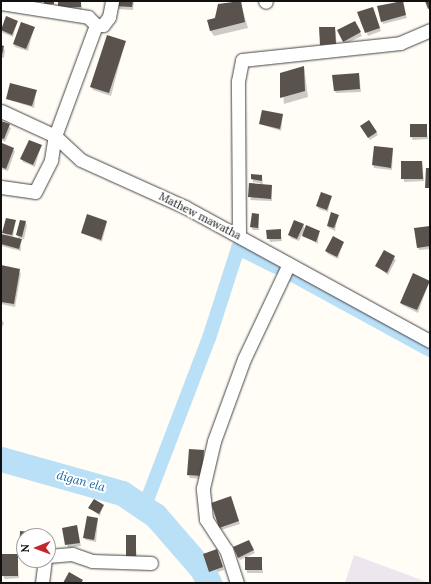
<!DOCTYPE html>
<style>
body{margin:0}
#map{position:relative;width:431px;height:584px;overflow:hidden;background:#fffdf5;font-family:Lora,serif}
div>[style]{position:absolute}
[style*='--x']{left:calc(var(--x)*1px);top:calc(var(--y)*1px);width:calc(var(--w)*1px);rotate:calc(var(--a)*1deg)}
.industrial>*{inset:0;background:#eee6ef}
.shadow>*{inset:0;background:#0003}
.canal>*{height:14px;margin:-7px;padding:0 7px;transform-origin:7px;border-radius:7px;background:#b9e0f7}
.river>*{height:25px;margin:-12.5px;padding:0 12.5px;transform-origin:12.5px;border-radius:12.5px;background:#b9e0f7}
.building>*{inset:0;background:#5a524d}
.roads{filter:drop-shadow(0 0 1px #444) drop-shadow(0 0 1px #444)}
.minor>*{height:13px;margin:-6.5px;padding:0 6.5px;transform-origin:6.5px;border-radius:6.5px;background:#fff}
span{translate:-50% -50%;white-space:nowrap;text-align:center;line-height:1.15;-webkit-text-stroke:4px #fff;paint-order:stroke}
.street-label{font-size:11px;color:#111}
.water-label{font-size:12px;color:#1768a6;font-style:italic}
.frame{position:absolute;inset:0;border:2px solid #111;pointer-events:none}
.north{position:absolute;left:16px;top:528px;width:40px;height:40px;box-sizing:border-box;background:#fff;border:1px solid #a0a0a0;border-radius:50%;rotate:269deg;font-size:11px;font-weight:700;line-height:16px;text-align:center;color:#111}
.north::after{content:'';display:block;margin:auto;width:14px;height:18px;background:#c4262e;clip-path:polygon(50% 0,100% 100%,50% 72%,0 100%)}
</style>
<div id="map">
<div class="industrial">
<i style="clip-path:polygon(354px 555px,430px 583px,345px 583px)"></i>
</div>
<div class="shadow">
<i style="clip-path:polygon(59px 1px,81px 1px,82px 10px,61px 11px)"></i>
<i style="clip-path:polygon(116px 1px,134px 1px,133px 10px,117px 9px)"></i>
<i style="clip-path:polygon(240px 1px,248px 28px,214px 36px,210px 30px,219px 5px)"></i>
<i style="clip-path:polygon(400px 1px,407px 18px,383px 24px,378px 7px)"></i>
<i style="clip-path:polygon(374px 11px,381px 31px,368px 36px,359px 13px)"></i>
<i style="clip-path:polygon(17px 22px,13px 37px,3px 33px,1px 30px)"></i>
<i style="clip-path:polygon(354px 22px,362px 36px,345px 44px,338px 31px)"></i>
<i style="clip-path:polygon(34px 28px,28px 51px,15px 47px,14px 44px)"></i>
<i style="clip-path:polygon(335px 28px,337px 47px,322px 47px,321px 44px)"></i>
<i style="clip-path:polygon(125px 42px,111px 96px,93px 90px,91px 87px)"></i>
<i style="clip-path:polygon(1px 46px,5px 50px,4px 58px,1px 57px)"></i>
<i style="clip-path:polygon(304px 67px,308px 97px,284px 104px,281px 74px)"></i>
<i style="clip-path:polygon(359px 74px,361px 92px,336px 93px,335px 91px)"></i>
<i style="clip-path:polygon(36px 91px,34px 108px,7px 99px)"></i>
<i style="clip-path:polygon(283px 115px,281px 131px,260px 124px)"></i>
<i style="clip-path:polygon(369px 121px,378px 135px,370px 140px,361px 126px)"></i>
<i style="clip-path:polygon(1px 122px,11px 128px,5px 142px,1px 140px)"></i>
<i style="clip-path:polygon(426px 125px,428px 139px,413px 140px,411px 137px)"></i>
<i style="clip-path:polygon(3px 145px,15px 151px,8px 171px,1px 169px)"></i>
<i style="clip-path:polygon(41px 146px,35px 167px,23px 162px,22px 159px)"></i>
<i style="clip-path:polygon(393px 149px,392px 170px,374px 168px,373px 165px)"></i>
<i style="clip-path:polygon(402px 162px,422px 162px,424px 181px,404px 182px)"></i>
<i style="clip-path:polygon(252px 175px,262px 176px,263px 185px,272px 186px,272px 201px,250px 200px,260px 183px,253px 182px)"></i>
<i style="clip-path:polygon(331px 197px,328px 212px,319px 209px,317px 206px)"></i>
<i style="clip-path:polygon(259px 215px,259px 230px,253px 230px,251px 227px)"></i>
<i style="clip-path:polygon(338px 215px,335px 231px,329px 228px,328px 226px)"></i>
<i style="clip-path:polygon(15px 221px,13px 238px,20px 240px,17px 235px,25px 222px,27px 225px,24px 239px,20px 238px,21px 251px,1px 246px,1px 237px,6px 236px,3px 232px)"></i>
<i style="clip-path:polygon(107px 222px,102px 242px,82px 233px)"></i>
<i style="clip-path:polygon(303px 225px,305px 229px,319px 231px,318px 244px,302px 234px,299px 241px,291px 238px,289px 235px)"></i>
<i style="clip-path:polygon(430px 227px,430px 249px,419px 250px,418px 247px)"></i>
<i style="clip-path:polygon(280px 230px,282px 241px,270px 242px,267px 231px)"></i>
<i style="clip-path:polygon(343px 243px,338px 259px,328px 254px,326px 251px)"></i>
<i style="clip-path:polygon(384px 251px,396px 260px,388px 275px,376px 266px)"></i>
<i style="clip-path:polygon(1px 266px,21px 273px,15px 307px,1px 304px)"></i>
<i style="clip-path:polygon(429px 282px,418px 313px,402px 305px,401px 303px)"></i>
<i style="clip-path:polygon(1px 319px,4px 323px,1px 329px)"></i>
<i style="clip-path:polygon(204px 451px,203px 479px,190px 478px,188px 475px)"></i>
<i style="clip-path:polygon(231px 498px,240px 524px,221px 530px,220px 528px)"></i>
<i style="clip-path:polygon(103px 506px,100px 516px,90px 508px)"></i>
<i style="clip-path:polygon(98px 519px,96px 542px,86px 540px,84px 537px)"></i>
<i style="clip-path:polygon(77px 526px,81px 546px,68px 548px,63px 529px)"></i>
<i style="clip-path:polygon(135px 536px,137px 559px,128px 559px)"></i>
<i style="clip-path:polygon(250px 544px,255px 553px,240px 560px,238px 557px)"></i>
<i style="clip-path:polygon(218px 553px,224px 570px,211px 574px,209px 572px)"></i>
<i style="clip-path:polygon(17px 555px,19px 578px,5px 579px,3px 576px)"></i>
<i style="clip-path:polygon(246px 558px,261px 558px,263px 573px,247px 573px)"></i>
</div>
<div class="canal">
<i style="--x:291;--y:274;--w:158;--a:28.7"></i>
<i style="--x:144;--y:508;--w:182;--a:-69.1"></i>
<i style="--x:209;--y:338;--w:95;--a:-72.1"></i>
<i style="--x:238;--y:248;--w:42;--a:26.6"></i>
</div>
<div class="river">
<i style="--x:1;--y:459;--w:126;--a:15.7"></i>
<i style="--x:122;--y:493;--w:40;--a:34"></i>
<i style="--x:155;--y:515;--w:72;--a:49"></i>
<i style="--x:202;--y:569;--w:16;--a:63"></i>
</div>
<div class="building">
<i style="clip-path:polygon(44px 1px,54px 1px,54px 4px,44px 5px)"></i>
<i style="clip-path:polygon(58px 1px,81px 1px,81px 7px,58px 8px)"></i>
<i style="clip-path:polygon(115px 1px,133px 1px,132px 7px,114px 6px)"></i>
<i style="clip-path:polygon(241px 1px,245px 22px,210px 31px,207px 20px,215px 18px,218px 4px)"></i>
<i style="clip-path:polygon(403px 1px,406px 15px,381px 22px,377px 6px)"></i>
<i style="clip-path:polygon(425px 1px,430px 1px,430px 8px,428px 9px)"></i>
<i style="clip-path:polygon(373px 7px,380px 28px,365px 33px,357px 12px)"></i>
<i style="clip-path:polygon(6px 16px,18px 21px,12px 35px,1px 30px)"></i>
<i style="clip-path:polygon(355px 21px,361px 32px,343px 42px,337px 30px)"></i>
<i style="clip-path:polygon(21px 22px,35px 27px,26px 49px,13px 44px)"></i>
<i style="clip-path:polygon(319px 27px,335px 27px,336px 44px,320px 45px)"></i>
<i style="clip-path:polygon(107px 35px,126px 41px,109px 93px,90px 87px)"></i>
<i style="clip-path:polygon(1px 45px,4px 46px,2px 55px,1px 55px)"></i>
<i style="clip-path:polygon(304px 66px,305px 91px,280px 98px,280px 73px)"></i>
<i style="clip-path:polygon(359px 73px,360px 89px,334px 91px,332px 75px)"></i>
<i style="clip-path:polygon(10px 83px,37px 90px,32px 106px,6px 99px)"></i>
<i style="clip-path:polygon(262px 110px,283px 114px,280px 129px,259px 124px)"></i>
<i style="clip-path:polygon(369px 120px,377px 132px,368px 138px,360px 126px)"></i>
<i style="clip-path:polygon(1px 121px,10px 124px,4px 139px,1px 138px)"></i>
<i style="clip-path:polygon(410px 124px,427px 124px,427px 137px,410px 137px)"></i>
<i style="clip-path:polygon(29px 140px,42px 145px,33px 165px,20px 159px)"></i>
<i style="clip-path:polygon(2px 143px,14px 148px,6px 169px,1px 167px)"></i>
<i style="clip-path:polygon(374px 146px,393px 148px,391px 168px,372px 165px)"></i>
<i style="clip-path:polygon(401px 161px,422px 161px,423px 179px,401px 179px)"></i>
<i style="clip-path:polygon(426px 168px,430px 168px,430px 188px,425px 188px)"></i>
<i style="clip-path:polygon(251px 174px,262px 175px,262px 181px,251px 179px)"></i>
<i style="clip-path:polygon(249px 183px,272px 185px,271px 199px,248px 197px)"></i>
<i style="clip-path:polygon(321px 192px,332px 196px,327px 210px,316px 206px)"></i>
<i style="clip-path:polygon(331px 212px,339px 215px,334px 228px,327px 226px)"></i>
<i style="clip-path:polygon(252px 213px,259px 214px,258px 228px,250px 227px)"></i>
<i style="clip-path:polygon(87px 214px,107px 221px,101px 240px,81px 233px)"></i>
<i style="clip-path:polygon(6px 218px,16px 220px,12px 235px,2px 233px)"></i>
<i style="clip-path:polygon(20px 220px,26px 221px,22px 237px,16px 235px)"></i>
<i style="clip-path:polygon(294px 220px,304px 224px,297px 239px,288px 235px)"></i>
<i style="clip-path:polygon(306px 225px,320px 231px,316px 242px,302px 236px)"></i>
<i style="clip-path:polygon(430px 226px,430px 246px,417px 248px,414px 228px)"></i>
<i style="clip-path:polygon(281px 229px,281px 239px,267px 239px,266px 230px)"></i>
<i style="clip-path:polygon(1px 234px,22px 239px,19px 249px,1px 244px)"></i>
<i style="clip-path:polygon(333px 236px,344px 242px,337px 257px,325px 251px)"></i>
<i style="clip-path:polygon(384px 250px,395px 256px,387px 273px,375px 266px)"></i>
<i style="clip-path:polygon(1px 265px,20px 269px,14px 304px,1px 302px)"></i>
<i style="clip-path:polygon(413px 273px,430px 281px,417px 310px,400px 303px)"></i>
<i style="clip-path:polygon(189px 449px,204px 450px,202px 476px,187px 475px)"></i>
<i style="clip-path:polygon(231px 496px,239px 521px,219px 528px,211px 503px)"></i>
<i style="clip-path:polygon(94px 499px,104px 505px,99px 514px,88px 508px)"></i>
<i style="clip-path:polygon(87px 516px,98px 518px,94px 540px,83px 538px)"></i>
<i style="clip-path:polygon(77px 525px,80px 543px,65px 545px,62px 528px)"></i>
<i style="clip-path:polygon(20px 531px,32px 532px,32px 536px,24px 536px,24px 554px,19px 554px)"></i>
<i style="clip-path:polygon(126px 535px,136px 535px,136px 556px,126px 557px)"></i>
<i style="clip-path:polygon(249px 540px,254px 550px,238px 558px,233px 547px)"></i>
<i style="clip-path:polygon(217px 549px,223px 567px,209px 572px,203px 554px)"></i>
<i style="clip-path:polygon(2px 554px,18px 554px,18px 576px,2px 576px)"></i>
<i style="clip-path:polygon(245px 557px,262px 557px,262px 570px,245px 570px)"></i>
<i style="clip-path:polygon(69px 572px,83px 580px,81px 583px,63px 583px)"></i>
</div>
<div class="roads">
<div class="minor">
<i style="--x:265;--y:1;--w:1;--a:45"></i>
<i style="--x:1;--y:3;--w:88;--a:9.1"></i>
<i style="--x:88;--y:17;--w:11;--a:45"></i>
<i style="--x:1;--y:111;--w:60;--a:24.8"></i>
<i style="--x:55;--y:136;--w:118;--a:-69.7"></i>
<i style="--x:96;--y:25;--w:7;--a:0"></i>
<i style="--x:103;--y:25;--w:10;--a:-53"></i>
<i style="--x:109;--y:17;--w:16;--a:-79"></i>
<i style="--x:1;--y:187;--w:34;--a:8"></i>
<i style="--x:35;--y:192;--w:36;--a:-63"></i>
<i style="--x:51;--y:160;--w:24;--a:-81"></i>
<i style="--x:55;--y:136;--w:35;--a:43"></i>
<i style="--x:81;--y:160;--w:114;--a:24.3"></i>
<i style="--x:185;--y:207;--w:279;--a:28.7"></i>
<i style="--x:239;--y:236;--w:155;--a:-90.4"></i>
<i style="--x:238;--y:81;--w:21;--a:-79"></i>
<i style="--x:242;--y:60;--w:159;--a:-6.1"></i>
<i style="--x:400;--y:43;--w:33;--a:-23"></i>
<i style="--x:48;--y:556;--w:24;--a:-5"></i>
<i style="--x:72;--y:554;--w:21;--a:19"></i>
<i style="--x:92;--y:561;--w:59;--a:1.9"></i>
<i style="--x:42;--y:583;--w:23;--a:-83"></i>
<i style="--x:237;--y:583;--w:35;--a:-108"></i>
<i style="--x:226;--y:550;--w:37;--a:-123"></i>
<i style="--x:206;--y:519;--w:31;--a:-96"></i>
<i style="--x:203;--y:488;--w:48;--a:-76.8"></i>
<i style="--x:214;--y:441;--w:87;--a:-69.9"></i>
<i style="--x:244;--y:359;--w:105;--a:-64.7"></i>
</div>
</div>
<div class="street-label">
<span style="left:200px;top:216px;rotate:27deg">Mathew mawatha</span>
</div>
<div class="water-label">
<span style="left:81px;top:481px;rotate:15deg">digan ela</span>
</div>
<div class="frame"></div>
<div class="north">N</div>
</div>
